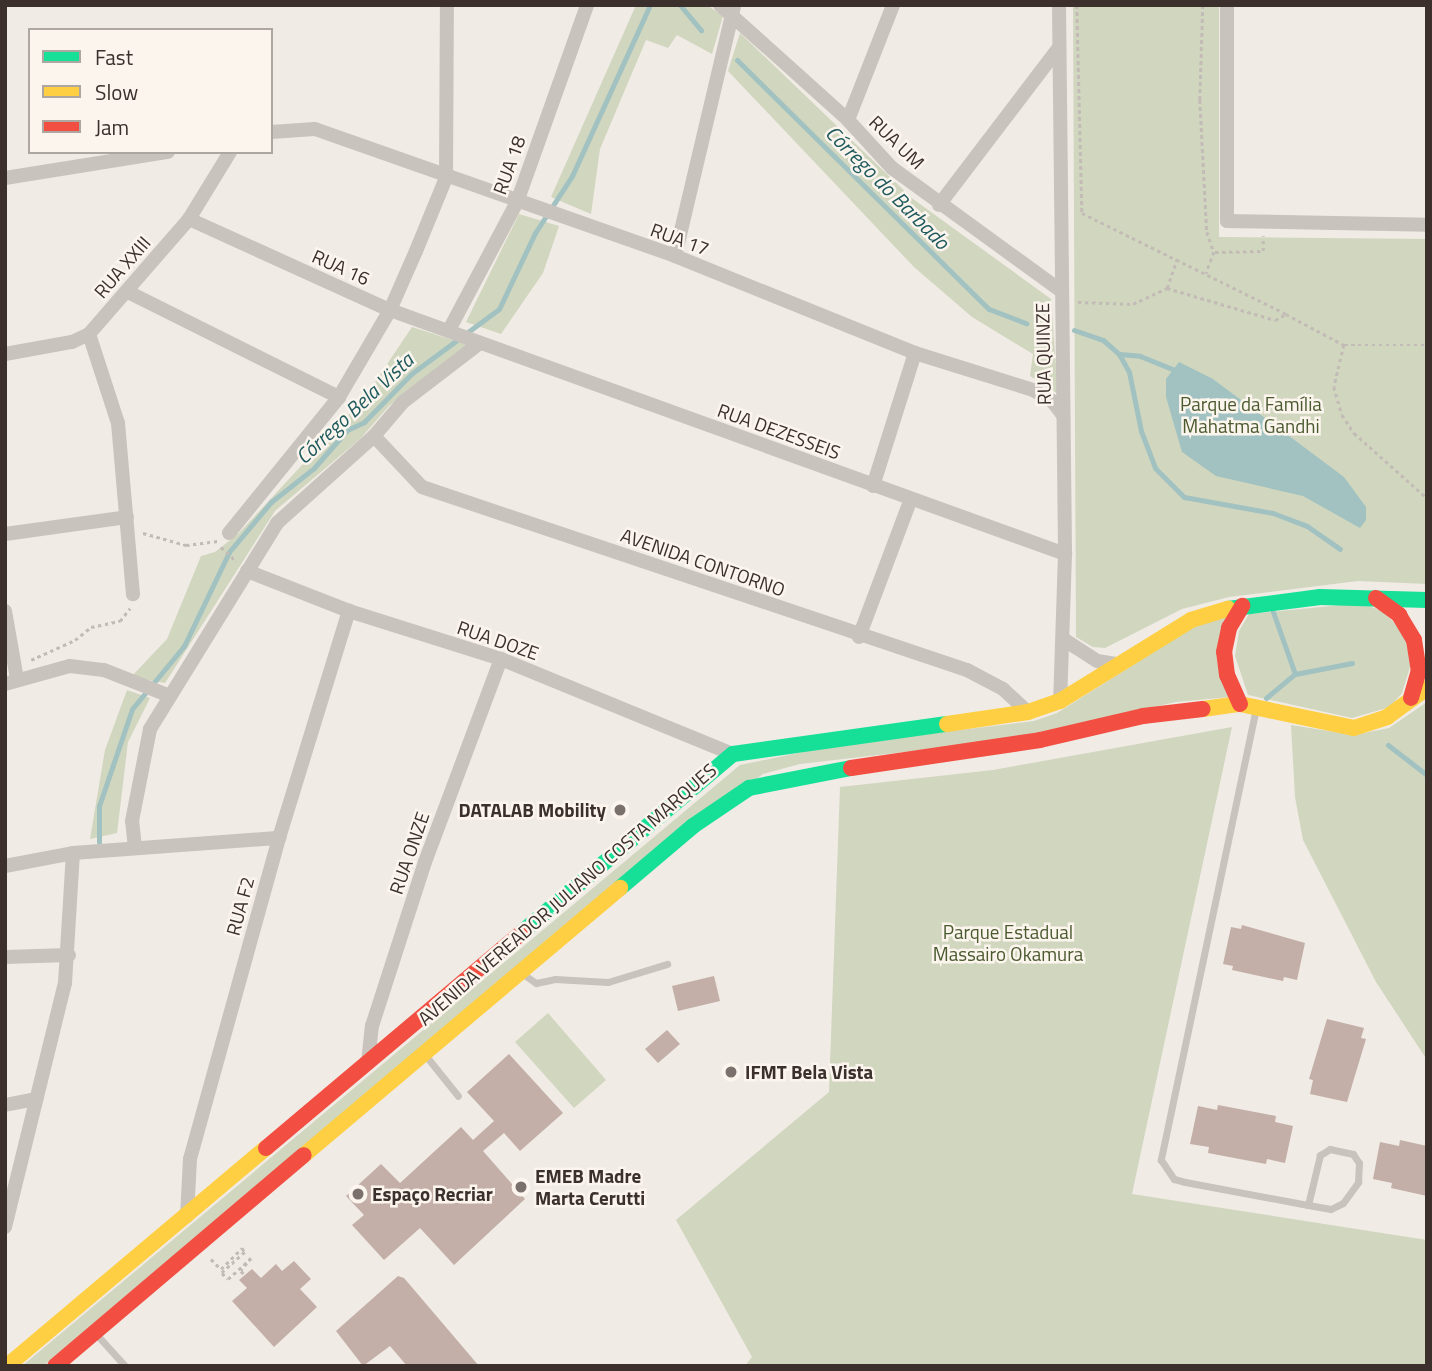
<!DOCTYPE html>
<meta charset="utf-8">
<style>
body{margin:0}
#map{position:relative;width:1432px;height:1371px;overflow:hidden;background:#f0ebe5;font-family:"Titillium Web",sans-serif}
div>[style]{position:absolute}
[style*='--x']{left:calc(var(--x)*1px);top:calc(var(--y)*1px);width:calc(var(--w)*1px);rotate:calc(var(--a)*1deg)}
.green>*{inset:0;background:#d1d6bf}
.water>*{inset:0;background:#a1c2c1}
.stream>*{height:5px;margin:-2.5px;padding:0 2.5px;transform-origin:2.5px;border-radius:2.5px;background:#a1c2c1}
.building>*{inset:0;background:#c3afa7}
.path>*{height:2.5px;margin-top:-1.25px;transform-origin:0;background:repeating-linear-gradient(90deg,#c2bbb6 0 3.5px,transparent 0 7px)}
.lane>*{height:7px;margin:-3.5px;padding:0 3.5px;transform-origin:3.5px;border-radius:3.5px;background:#c9c3be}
.street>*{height:14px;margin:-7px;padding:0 7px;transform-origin:7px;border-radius:7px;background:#c9c3be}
.fast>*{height:16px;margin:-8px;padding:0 8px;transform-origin:8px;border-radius:8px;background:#16e098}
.slow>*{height:16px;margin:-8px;padding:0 8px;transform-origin:8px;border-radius:8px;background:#ffcf43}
.jam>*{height:16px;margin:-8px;padding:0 8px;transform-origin:8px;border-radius:8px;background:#f24e42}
.dots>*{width:19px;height:19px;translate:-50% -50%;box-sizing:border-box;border:4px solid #fbf5ee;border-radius:50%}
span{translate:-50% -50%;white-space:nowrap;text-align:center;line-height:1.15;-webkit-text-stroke:5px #fbf5ee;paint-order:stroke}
.street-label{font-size:19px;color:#3b302b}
.park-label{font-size:19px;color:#4a5a2e}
.poi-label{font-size:19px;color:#3b302b;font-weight:700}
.right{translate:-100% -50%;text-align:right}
.left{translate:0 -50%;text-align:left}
.water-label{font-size:21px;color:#1f5a5e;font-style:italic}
.frame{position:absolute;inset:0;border:7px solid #3b302b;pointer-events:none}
.legend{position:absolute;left:28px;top:28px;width:245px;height:126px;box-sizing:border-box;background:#fbf5ee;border:2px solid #aea6a0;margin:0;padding:9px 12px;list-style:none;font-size:21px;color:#3b302b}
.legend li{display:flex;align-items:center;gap:14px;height:35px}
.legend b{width:35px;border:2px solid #aea6a0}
</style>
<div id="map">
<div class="green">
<i style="clip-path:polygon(636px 5px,707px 5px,723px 16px,712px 54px,677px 35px,668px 48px,646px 40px,600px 149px,591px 214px,551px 197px)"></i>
<i style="clip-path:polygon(1073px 5px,1219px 5px,1219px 237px,1427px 239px,1427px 584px,1358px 581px,1229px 597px,1182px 609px,1105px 648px,1093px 647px,1076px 637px)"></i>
<i style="clip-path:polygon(740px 33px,913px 199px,1051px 299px,1058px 394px,1030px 376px,1033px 354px,972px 317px,914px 267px,728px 71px)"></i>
<i style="clip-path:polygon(519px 214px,559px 226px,543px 273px,501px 334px,466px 322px)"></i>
<i style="clip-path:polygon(412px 327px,468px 345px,389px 406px,361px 438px,275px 511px,165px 683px,131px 677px,167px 639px,201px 556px,215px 552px,239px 533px,365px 397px)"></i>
<i style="clip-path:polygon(1362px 603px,1382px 611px,1404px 632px,1411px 664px,1402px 693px,1390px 707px,1352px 718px,1248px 695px,1235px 656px,1239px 631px,1249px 614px)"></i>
<i style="clip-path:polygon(1230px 615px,1230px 697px,1176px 702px,1000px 741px,800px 764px,763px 774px,459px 1015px,43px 1366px,22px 1366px,740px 765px,836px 745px,1034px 721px,1057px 713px,1201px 622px)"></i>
<i style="clip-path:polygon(127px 690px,150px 698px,128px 742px,117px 833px,90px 839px,105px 750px)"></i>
<i style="clip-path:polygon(1427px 702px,1427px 1060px,1376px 982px,1303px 840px,1295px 797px,1291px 725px,1354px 735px,1389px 728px)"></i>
<i style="clip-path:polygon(1232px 727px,1132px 1194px,1427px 1240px,1427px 1366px,745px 1366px,752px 1357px,676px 1220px,829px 1092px,840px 787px,993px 770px)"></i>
<i style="clip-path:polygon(548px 1013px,606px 1080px,574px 1108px,515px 1042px)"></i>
</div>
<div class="water">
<i style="clip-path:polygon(1179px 362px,1213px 379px,1344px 477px,1366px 507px,1366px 520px,1360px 528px,1303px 496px,1216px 476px,1182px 452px,1166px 397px,1166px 379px)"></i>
</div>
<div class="stream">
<i style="--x:680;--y:5;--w:33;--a:50"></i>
<i style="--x:737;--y:60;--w:354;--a:44.7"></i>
<i style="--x:989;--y:309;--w:40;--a:21"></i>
<i style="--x:1074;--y:330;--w:31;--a:19"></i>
<i style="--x:1103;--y:340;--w:21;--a:41"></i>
<i style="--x:1119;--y:354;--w:21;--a:61"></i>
<i style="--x:1129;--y:372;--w:60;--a:78.5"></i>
<i style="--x:1141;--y:431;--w:40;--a:69"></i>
<i style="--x:1155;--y:468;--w:41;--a:45"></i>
<i style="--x:1184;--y:497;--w:90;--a:10.2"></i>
<i style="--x:1273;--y:513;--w:36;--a:21"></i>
<i style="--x:1307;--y:526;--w:40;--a:34.9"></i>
<i style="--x:1119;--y:354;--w:21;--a:5"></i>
<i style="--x:1140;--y:356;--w:35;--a:22"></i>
<i style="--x:1295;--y:674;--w:58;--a:-10.9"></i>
<i style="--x:1266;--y:698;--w:38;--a:-40"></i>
<i style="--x:1295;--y:674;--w:66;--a:-109.5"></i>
<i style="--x:1388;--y:745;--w:49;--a:37.6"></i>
<i style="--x:99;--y:842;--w:36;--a:-90"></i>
<i style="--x:99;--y:806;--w:102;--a:-71.2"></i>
<i style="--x:132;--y:709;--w:82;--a:-50.5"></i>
<i style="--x:184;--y:646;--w:104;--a:-64.4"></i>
<i style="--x:229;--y:552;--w:65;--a:-50"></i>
<i style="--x:271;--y:502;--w:55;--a:-38.3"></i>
<i style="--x:314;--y:468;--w:50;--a:-49"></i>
<i style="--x:347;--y:430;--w:19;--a:-25"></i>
<i style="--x:364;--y:422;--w:67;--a:-45.6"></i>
<i style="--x:411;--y:374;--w:109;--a:-36.5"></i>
<i style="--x:499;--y:309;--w:84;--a:-64.7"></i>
<i style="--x:535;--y:233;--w:68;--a:-57"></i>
<i style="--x:572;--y:176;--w:188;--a:-65.5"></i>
</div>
<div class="building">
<i style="clip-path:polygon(1242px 925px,1305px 943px,1297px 980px,1284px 977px,1283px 981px,1232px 970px,1233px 966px,1223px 964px,1231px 927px,1241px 929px)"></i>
<i style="clip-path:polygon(714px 976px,720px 1001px,678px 1011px,672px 986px)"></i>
<i style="clip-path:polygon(1327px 1019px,1364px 1028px,1361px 1038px,1366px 1039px,1347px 1102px,1310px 1094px,1313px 1080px,1309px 1079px)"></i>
<i style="clip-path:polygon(667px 1030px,680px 1044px,658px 1063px,645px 1049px)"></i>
<i style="clip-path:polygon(509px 1054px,563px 1113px,520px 1151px,504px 1133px,483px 1151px,525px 1199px,454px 1265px,420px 1228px,384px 1260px,352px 1225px,364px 1215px,346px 1196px,381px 1164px,400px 1183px,461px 1127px,473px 1140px,494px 1121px,467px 1092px)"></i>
<i style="clip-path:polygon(1218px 1105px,1276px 1116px,1275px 1122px,1293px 1126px,1285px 1163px,1267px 1159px,1266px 1164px,1208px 1153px,1209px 1147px,1190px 1144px,1198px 1106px,1217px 1110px)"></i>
<i style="clip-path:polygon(1400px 1140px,1427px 1146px,1427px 1196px,1391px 1188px,1392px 1183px,1373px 1179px,1380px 1142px,1399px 1146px)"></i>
<i style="clip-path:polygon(294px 1261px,311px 1279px,300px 1289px,317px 1307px,274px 1347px,232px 1301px,247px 1288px,239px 1280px,252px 1269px,261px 1278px,276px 1264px,282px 1271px)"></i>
<i style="clip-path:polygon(398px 1276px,404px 1278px,479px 1366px,407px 1366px,390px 1346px,363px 1366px,336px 1331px)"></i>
</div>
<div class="path">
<i style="--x:1077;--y:5;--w:208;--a:88.6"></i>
<i style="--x:1082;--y:213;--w:228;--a:26.3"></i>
<i style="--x:1203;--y:5;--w:95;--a:91.8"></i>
<i style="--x:1200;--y:100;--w:132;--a:87"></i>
<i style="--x:1207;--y:232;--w:21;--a:71"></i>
<i style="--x:1214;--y:252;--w:23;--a:110"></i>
<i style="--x:1215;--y:252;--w:48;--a:-1.2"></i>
<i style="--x:1263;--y:251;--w:15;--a:-90"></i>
<i style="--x:1167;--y:288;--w:31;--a:-71"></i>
<i style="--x:1078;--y:302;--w:55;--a:2.1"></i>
<i style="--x:1133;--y:304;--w:38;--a:-25"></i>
<i style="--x:1167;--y:288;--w:113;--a:16.5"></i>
<i style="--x:1275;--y:320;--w:13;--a:-29"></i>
<i style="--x:1286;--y:314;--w:66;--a:28.1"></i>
<i style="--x:1344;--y:345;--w:83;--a:0"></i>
<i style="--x:1344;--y:345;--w:43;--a:103.4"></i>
<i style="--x:1334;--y:387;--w:29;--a:74"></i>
<i style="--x:1342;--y:415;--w:22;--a:56"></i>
<i style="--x:1354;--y:433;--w:98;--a:41.7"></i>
<i style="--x:143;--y:533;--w:45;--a:15.6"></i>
<i style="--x:186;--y:545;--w:32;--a:-7"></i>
<i style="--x:221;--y:547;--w:21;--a:43"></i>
<i style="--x:31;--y:660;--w:48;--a:-24.4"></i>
<i style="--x:75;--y:640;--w:21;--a:-39"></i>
<i style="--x:91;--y:627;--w:30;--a:-12"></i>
<i style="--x:120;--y:621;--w:16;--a:-52"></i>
<i style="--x:211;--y:1259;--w:14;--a:45"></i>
<i style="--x:221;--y:1269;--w:30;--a:-45"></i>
<i style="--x:242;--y:1248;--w:5;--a:53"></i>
<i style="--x:245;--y:1252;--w:31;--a:138"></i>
<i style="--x:222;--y:1273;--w:8;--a:45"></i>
<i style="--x:228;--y:1279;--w:31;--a:-42"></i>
<i style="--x:251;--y:1258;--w:16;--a:128"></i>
<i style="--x:241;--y:1271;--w:6;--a:45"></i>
</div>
<div class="lane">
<i style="--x:1256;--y:708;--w:462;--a:101.9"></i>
<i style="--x:1161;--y:1160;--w:23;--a:56"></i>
<i style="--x:1174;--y:1179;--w:11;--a:15"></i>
<i style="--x:1185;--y:1182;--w:125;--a:10.6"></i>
<i style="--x:1308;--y:1205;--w:23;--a:10"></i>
<i style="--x:1331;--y:1209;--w:13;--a:-27"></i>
<i style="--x:1343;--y:1203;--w:26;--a:-54"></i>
<i style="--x:1358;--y:1182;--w:19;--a:-87"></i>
<i style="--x:1359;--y:1163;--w:11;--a:-124"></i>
<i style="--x:1353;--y:1154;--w:24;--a:-168"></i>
<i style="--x:1330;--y:1149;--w:12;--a:149"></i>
<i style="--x:1320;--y:1155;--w:51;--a:103.5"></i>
<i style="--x:523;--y:974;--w:16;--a:35"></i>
<i style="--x:536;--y:983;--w:19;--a:-12"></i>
<i style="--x:555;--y:979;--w:53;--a:3.2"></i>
<i style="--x:608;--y:982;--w:62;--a:-17"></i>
<i style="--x:426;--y:1056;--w:51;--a:51.3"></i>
<i style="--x:97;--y:1335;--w:42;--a:47.9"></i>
</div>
<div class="street">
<i style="--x:720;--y:5;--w:172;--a:41.9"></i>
<i style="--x:848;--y:120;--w:65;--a:47.5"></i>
<i style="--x:892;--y:168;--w:209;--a:36"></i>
<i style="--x:1059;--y:5;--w:549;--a:89.37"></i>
<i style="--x:1065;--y:554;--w:147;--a:91.9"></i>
<i style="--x:1227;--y:5;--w:216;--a:90"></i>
<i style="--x:1227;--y:221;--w:200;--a:1.1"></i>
<i style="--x:848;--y:120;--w:123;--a:-68.6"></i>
<i style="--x:271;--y:132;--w:44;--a:-3.9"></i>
<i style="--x:315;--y:129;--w:382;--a:19.4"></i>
<i style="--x:675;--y:256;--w:259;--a:22"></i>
<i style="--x:915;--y:353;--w:124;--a:17.4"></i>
<i style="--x:1033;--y:390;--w:22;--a:30"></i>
<i style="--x:1052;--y:401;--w:18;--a:52"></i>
<i style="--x:5;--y:178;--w:165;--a:-9.1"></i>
<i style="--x:939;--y:205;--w:196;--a:-52.7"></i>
<i style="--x:189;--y:219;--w:221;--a:24.4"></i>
<i style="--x:390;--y:310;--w:718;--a:19.87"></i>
<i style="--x:675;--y:256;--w:256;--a:-76.7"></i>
<i style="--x:128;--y:292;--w:236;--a:26.5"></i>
<i style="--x:449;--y:330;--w:145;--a:-62"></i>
<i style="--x:517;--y:202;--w:209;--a:-70.4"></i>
<i style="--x:89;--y:334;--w:94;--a:72"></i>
<i style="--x:118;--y:423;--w:172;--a:85"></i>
<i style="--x:5;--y:354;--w:68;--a:-10.2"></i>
<i style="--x:72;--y:342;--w:19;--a:-25"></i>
<i style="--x:89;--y:334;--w:152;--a:-49"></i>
<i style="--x:189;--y:219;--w:79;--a:-58.5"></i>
<i style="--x:374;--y:436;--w:70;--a:46.7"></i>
<i style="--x:422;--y:487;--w:575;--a:18.56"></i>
<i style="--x:967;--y:670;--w:41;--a:27.8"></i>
<i style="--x:1003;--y:689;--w:34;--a:43"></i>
<i style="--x:873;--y:486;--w:139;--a:-72.5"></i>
<i style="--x:229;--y:533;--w:175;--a:-51"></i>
<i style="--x:339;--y:397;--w:101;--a:-59.6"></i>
<i style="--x:390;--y:310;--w:64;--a:-66.2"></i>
<i style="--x:416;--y:251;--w:79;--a:-67.7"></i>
<i style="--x:446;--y:178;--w:173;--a:-89.7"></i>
<i style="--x:5;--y:534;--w:123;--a:-7.9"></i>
<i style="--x:247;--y:571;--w:110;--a:21.4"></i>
<i style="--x:349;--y:611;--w:159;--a:17.5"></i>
<i style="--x:501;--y:659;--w:251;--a:22.3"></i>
<i style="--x:5;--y:611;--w:69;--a:80"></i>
<i style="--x:859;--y:637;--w:145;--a:-69.4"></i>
<i style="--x:1063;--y:639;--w:40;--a:32.9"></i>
<i style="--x:1097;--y:661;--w:19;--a:9"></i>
<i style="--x:5;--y:684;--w:67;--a:-15.5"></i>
<i style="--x:70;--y:666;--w:34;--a:7"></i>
<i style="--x:104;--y:670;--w:71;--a:21.5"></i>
<i style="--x:135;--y:848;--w:27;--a:-96"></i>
<i style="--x:132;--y:821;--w:94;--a:-78.9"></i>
<i style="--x:150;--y:729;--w:242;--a:-58.3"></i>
<i style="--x:277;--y:523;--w:130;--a:-41.9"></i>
<i style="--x:374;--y:436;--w:45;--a:-49.5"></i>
<i style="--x:403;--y:402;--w:97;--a:-37.5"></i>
<i style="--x:5;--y:866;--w:69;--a:-10.8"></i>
<i style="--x:73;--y:853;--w:207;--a:-4.2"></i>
<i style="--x:5;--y:957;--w:64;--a:-1.8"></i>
<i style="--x:368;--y:1063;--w:37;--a:-84"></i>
<i style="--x:372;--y:1026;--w:172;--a:-72.1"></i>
<i style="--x:425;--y:862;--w:217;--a:-69.5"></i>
<i style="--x:5;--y:1105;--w:32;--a:-11"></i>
<i style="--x:187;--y:1216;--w:57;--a:-87"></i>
<i style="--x:190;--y:1159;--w:333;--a:-74.5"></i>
<i style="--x:279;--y:838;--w:238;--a:-72.9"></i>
<i style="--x:5;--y:1227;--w:251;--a:-76.2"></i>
<i style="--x:65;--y:983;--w:130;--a:-86.5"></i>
</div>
<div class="fast">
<i style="--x:1228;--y:609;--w:93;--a:-7.4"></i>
<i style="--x:1320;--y:597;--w:107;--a:1.6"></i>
<i style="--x:620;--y:888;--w:96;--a:-40.3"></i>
<i style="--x:693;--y:826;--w:68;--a:-34.2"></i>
<i style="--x:749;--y:788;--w:104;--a:-11.1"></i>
<i style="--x:521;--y:933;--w:277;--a:-40.2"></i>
<i style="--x:733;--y:754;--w:216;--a:-8"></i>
</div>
<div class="slow">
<i style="--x:1203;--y:709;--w:37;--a:-8"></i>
<i style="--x:1240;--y:704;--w:116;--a:11.9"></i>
<i style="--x:1354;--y:728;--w:35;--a:-18"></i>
<i style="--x:1387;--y:717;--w:49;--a:-35.9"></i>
<i style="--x:947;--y:724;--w:82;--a:-8.4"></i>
<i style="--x:1028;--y:712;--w:34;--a:-19"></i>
<i style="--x:1060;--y:701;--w:154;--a:-31.7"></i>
<i style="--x:1191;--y:620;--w:39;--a:-17"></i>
<i style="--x:304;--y:1155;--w:414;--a:-40.2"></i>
<i style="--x:7;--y:1366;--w:339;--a:-40.1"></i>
</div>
<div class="jam">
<i style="--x:1376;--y:598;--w:29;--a:36"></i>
<i style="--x:1399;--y:615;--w:29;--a:59"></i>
<i style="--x:1414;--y:640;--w:30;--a:81"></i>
<i style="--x:1419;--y:670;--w:29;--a:106"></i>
<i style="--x:1240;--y:704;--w:32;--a:-114"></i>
<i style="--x:1227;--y:675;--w:23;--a:-97"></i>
<i style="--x:1224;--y:652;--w:25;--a:-78"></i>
<i style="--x:1229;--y:628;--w:26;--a:-59"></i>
<i style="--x:851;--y:768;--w:191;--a:-8.4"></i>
<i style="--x:1040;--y:740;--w:106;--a:-13.1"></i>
<i style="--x:1143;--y:716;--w:60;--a:-6.7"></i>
<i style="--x:266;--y:1148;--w:334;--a:-40.1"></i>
<i style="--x:55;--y:1366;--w:326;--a:-40.3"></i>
</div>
<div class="dots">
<i style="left:620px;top:810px;background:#7a716c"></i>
<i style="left:731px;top:1072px;background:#7a716c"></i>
<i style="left:521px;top:1187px;background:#7a716c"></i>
<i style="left:358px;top:1194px;background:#7a716c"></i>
</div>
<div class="street-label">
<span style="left:897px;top:142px;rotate:44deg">RUA UM</span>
<span style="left:509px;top:165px;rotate:-70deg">RUA 18</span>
<span style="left:680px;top:239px;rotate:20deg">RUA 17</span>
<span style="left:122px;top:267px;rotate:-49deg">RUA XXIII</span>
<span style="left:341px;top:267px;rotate:24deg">RUA 16</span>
<span style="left:1043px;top:354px;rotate:-91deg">RUA QUINZE</span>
<span style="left:779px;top:431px;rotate:20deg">RUA DEZESSEIS</span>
<span style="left:703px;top:562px;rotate:19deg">AVENIDA CONTORNO</span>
<span style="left:498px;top:640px;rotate:19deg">RUA DOZE</span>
<span style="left:409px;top:853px;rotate:-71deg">RUA ONZE</span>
<span style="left:567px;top:894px;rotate:-41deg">AVENIDA VEREADOR JULIANO COSTA MARQUES</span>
<span style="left:240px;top:906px;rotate:-75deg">RUA F2</span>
</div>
<div class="park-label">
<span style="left:1251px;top:415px">Parque da Família<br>Mahatma Gandhi</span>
<span style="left:1008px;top:943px">Parque Estadual<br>Massairo Okamura</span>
</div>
<div class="poi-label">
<span class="right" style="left:606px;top:810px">DATALAB Mobility</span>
<span class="left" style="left:745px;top:1072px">IFMT Bela Vista</span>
<span class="left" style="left:535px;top:1187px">EMEB Madre<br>Marta Cerutti</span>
<span class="left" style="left:372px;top:1194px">Espaço Recriar</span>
</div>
<div class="water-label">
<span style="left:888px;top:187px;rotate:45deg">Córrego do Barbado</span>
<span style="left:354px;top:408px;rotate:-43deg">Córrego Bela Vista</span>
</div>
<div class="frame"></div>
<ul class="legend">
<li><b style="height:9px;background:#16e098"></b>Fast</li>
<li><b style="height:9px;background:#ffcf43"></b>Slow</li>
<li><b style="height:9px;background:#f24e42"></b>Jam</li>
</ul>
</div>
